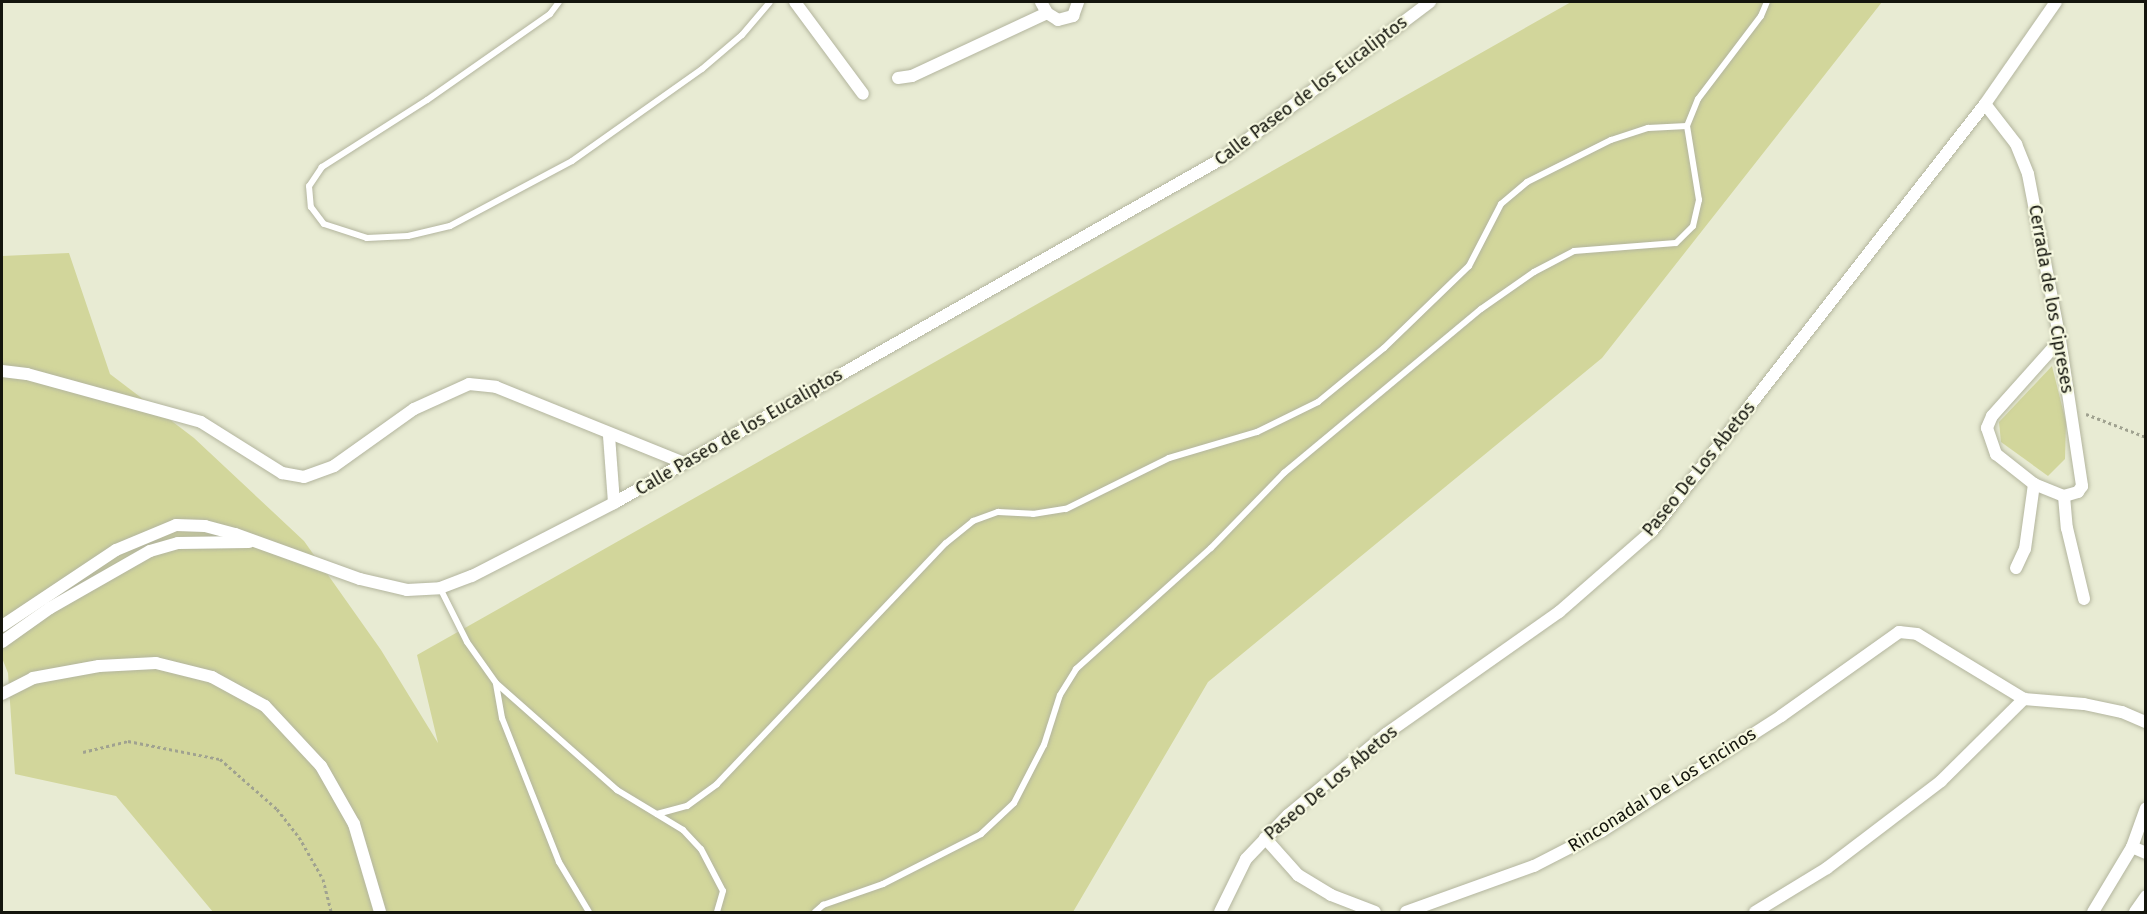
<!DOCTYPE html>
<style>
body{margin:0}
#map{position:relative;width:2147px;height:914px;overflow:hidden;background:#e8ebd3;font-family:"Fira Sans",sans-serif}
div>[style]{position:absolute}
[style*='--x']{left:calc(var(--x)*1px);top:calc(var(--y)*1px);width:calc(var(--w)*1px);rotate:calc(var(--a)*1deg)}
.green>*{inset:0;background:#d2d69b}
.path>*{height:3px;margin-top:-1.5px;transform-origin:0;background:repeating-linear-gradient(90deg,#a0a290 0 3px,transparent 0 6px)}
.roads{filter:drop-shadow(0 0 2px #b3b59e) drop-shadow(0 0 2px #b3b59e)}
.service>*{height:6px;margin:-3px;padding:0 3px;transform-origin:3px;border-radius:3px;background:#fff}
.minor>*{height:12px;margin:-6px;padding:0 6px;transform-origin:6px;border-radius:6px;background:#fff}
span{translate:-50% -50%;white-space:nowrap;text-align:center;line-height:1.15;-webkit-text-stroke:4.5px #f6f8e0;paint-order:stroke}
.street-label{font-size:18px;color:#14150d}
.frame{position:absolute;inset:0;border:3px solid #14150d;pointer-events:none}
</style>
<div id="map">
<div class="green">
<i style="clip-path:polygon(1571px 2px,1882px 2px,1602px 358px,1208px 682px,1073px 912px,213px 912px,116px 796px,15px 774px,8px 673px,2px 658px,2px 256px,69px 253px,110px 374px,194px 438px,304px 541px,381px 650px,438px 743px,417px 655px)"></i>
<i style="clip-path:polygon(2052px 366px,2066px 422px,2065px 459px,2048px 476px,2001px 442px,1999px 422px)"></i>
</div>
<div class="path">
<i style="--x:2086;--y:414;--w:64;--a:21"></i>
<i style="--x:83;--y:752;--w:46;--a:-13.7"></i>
<i style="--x:128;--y:741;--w:94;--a:11.1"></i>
<i style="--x:220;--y:759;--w:76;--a:41.3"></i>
<i style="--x:277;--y:809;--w:36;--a:52"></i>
<i style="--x:299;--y:837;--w:48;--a:60.3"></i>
<i style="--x:323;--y:879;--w:34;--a:76"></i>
</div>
<div class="roads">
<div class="service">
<i style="--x:559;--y:2;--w:15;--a:127"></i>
<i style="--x:550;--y:14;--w:150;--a:145"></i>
<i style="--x:427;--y:100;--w:125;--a:147.5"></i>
<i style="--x:322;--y:167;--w:23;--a:124"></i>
<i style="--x:309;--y:186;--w:21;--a:85"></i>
<i style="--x:311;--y:207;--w:21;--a:53"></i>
<i style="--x:324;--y:224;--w:45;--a:18"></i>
<i style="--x:367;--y:238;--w:41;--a:-2.8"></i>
<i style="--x:408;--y:236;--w:43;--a:-13.4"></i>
<i style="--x:450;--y:226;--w:138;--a:-28"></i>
<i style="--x:572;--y:161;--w:159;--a:-35.3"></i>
<i style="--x:702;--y:69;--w:52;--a:-40.4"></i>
<i style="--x:742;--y:35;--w:43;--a:-49.7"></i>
<i style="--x:440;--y:588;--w:60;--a:63.4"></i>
<i style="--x:467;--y:642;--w:50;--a:54.7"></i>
<i style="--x:496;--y:683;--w:162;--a:41.5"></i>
<i style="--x:617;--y:790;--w:77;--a:31.2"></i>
<i style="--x:683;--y:830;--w:26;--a:47"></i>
<i style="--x:701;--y:849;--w:47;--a:62.4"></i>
<i style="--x:723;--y:891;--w:22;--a:106"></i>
<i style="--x:496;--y:684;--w:35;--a:80"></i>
<i style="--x:502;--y:718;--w:155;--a:68.4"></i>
<i style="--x:559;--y:862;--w:58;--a:59"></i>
<i style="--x:657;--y:814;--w:31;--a:-15"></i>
<i style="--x:687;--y:806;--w:37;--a:-36"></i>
<i style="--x:717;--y:784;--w:332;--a:-46.5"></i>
<i style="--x:946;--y:543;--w:35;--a:-39"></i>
<i style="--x:973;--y:521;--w:27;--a:-20"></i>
<i style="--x:998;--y:512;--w:35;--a:3"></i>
<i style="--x:1033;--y:514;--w:33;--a:-9"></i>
<i style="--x:1066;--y:509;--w:115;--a:-26.3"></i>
<i style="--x:1169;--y:458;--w:92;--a:-16.5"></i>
<i style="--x:1257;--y:432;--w:68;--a:-26.2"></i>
<i style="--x:1318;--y:402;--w:85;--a:-39.3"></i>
<i style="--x:1384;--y:348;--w:118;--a:-44"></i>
<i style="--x:1469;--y:266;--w:70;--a:-62.7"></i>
<i style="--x:1501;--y:204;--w:34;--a:-40"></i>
<i style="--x:1527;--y:182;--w:94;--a:-26.6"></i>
<i style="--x:1611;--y:140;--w:39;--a:-18"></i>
<i style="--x:1648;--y:128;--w:39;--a:-3"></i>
<i style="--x:815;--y:912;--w:11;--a:-41"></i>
<i style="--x:823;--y:905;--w:64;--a:-19.3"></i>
<i style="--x:883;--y:884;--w:110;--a:-27"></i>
<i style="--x:981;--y:834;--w:45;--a:-43.2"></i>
<i style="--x:1014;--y:803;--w:65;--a:-62.7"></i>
<i style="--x:1044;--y:745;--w:52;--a:-72.3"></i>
<i style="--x:1060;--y:695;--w:31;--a:-58"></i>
<i style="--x:1076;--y:669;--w:181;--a:-41.9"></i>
<i style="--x:1211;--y:548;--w:105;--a:-45.8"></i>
<i style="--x:1284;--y:473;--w:256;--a:-39.8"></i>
<i style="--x:1481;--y:309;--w:65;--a:-34.9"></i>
<i style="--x:1534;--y:272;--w:45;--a:-27.7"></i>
<i style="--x:1574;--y:251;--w:102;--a:-4.5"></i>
<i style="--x:1676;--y:243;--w:24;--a:-45"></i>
<i style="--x:1693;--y:226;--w:27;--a:-77"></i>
<i style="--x:1699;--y:200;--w:75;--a:-99.2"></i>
<i style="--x:1687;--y:126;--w:29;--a:-68"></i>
<i style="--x:1698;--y:99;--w:104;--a:-52.8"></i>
<i style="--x:1761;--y:16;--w:15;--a:-67"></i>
</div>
<div class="minor">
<i style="--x:795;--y:2;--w:114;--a:53.5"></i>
<i style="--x:1041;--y:2;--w:13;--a:61"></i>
<i style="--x:1047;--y:13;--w:13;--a:32"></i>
<i style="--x:1058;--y:20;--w:16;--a:-15"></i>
<i style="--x:1073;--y:16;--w:15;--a:-70"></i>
<i style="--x:898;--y:78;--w:14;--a:-8"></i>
<i style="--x:912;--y:76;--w:149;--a:-25"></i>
<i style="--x:1985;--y:104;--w:51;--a:52.2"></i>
<i style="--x:2016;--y:144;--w:32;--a:68"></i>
<i style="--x:2028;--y:174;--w:169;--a:79.1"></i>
<i style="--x:2060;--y:340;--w:148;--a:81.4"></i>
<i style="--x:2082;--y:486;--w:7;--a:124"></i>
<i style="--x:2078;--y:492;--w:15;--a:164"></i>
<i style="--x:2060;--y:340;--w:102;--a:131.8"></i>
<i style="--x:1992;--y:416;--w:13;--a:113"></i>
<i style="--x:1987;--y:428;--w:28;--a:71"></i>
<i style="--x:1996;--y:454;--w:48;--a:38.3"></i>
<i style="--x:2034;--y:484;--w:32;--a:22"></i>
<i style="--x:2;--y:371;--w:25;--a:7"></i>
<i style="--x:27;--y:374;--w:180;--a:15.4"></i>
<i style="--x:201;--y:422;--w:96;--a:32.2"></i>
<i style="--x:282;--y:473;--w:22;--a:10"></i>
<i style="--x:304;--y:477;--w:32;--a:-20"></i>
<i style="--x:334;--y:466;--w:98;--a:-35.5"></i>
<i style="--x:414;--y:409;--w:60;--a:-24.4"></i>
<i style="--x:469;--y:384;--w:27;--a:6"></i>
<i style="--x:496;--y:387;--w:201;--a:22"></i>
<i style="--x:609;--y:436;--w:67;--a:85.7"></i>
<i style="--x:2064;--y:496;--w:32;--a:85"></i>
<i style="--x:2067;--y:528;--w:73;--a:76.5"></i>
<i style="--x:2016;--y:568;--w:21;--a:-65"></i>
<i style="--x:2025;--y:549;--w:66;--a:-82.1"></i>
<i style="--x:2;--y:626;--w:137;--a:-33.7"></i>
<i style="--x:116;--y:550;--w:65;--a:-22.6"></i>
<i style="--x:176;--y:525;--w:29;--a:2"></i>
<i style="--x:205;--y:526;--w:31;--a:15"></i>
<i style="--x:235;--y:534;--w:133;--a:19.8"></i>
<i style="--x:360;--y:579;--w:48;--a:13.2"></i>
<i style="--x:407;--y:590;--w:33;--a:-3"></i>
<i style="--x:440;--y:588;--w:34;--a:-21"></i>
<i style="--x:472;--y:576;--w:160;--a:-27.2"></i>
<i style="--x:614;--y:503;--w:700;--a:-29.53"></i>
<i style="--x:1223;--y:158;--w:259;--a:-37"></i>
<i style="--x:2;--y:642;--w:59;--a:-35.3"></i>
<i style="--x:50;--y:608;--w:115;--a:-29.7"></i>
<i style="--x:150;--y:551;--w:29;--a:-16"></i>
<i style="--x:178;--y:543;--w:71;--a:-0.8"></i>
<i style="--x:2;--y:694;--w:35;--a:-27"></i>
<i style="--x:33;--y:678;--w:67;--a:-10.3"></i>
<i style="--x:99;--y:666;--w:57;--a:-3"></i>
<i style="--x:156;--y:663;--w:58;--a:14"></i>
<i style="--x:212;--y:677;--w:60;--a:28.7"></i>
<i style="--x:265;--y:706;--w:82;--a:47"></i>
<i style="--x:321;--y:766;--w:67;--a:60.4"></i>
<i style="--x:354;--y:824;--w:92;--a:73.5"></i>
<i style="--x:1265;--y:838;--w:50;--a:48.3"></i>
<i style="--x:1298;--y:875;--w:39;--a:31"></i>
<i style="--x:1331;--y:895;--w:47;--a:21.1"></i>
<i style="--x:2132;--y:847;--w:15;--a:23"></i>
<i style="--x:1220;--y:912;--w:59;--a:-63.9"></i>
<i style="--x:1246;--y:859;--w:61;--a:-46.3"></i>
<i style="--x:1288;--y:815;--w:127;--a:-39.6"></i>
<i style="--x:1386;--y:734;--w:212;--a:-35.2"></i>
<i style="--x:1559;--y:612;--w:123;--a:-41.1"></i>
<i style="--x:1652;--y:531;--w:541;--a:-52.05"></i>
<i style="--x:1985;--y:104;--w:124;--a:-55.2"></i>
<i style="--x:1406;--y:912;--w:136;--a:-19.8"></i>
<i style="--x:1534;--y:866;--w:76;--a:-27.2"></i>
<i style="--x:1602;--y:831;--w:213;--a:-32.7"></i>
<i style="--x:1781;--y:716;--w:145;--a:-35.4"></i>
<i style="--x:1899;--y:632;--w:18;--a:6"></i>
<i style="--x:1917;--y:634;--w:125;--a:31.3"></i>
<i style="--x:2024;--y:699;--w:60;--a:4.8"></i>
<i style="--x:2084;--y:704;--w:39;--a:12"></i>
<i style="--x:2122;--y:712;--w:26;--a:23"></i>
<i style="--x:1755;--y:912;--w:84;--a:-31.4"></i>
<i style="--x:1827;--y:868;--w:143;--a:-37.3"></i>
<i style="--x:1941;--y:781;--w:117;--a:-44.7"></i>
<i style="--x:2093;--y:912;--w:76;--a:-59"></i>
<i style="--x:2132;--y:847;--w:41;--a:-70.3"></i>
<i style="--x:2135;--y:912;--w:19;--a:-55"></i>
</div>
</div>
<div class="street-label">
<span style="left:1311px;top:91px;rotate:-37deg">Calle Paseo de los Eucaliptos</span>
<span style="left:2051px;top:299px;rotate:80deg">Cerrada de los Cipreses</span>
<span style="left:739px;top:432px;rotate:-30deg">Calle Paseo de los Eucaliptos</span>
<span style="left:1699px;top:469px;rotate:-51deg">Paseo De Los Abetos</span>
<span style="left:1331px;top:783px;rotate:-40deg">Paseo De Los Abetos</span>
<span style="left:1662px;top:790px;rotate:-32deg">RinconadaI De Los Encinos</span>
</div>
<div class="frame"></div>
</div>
